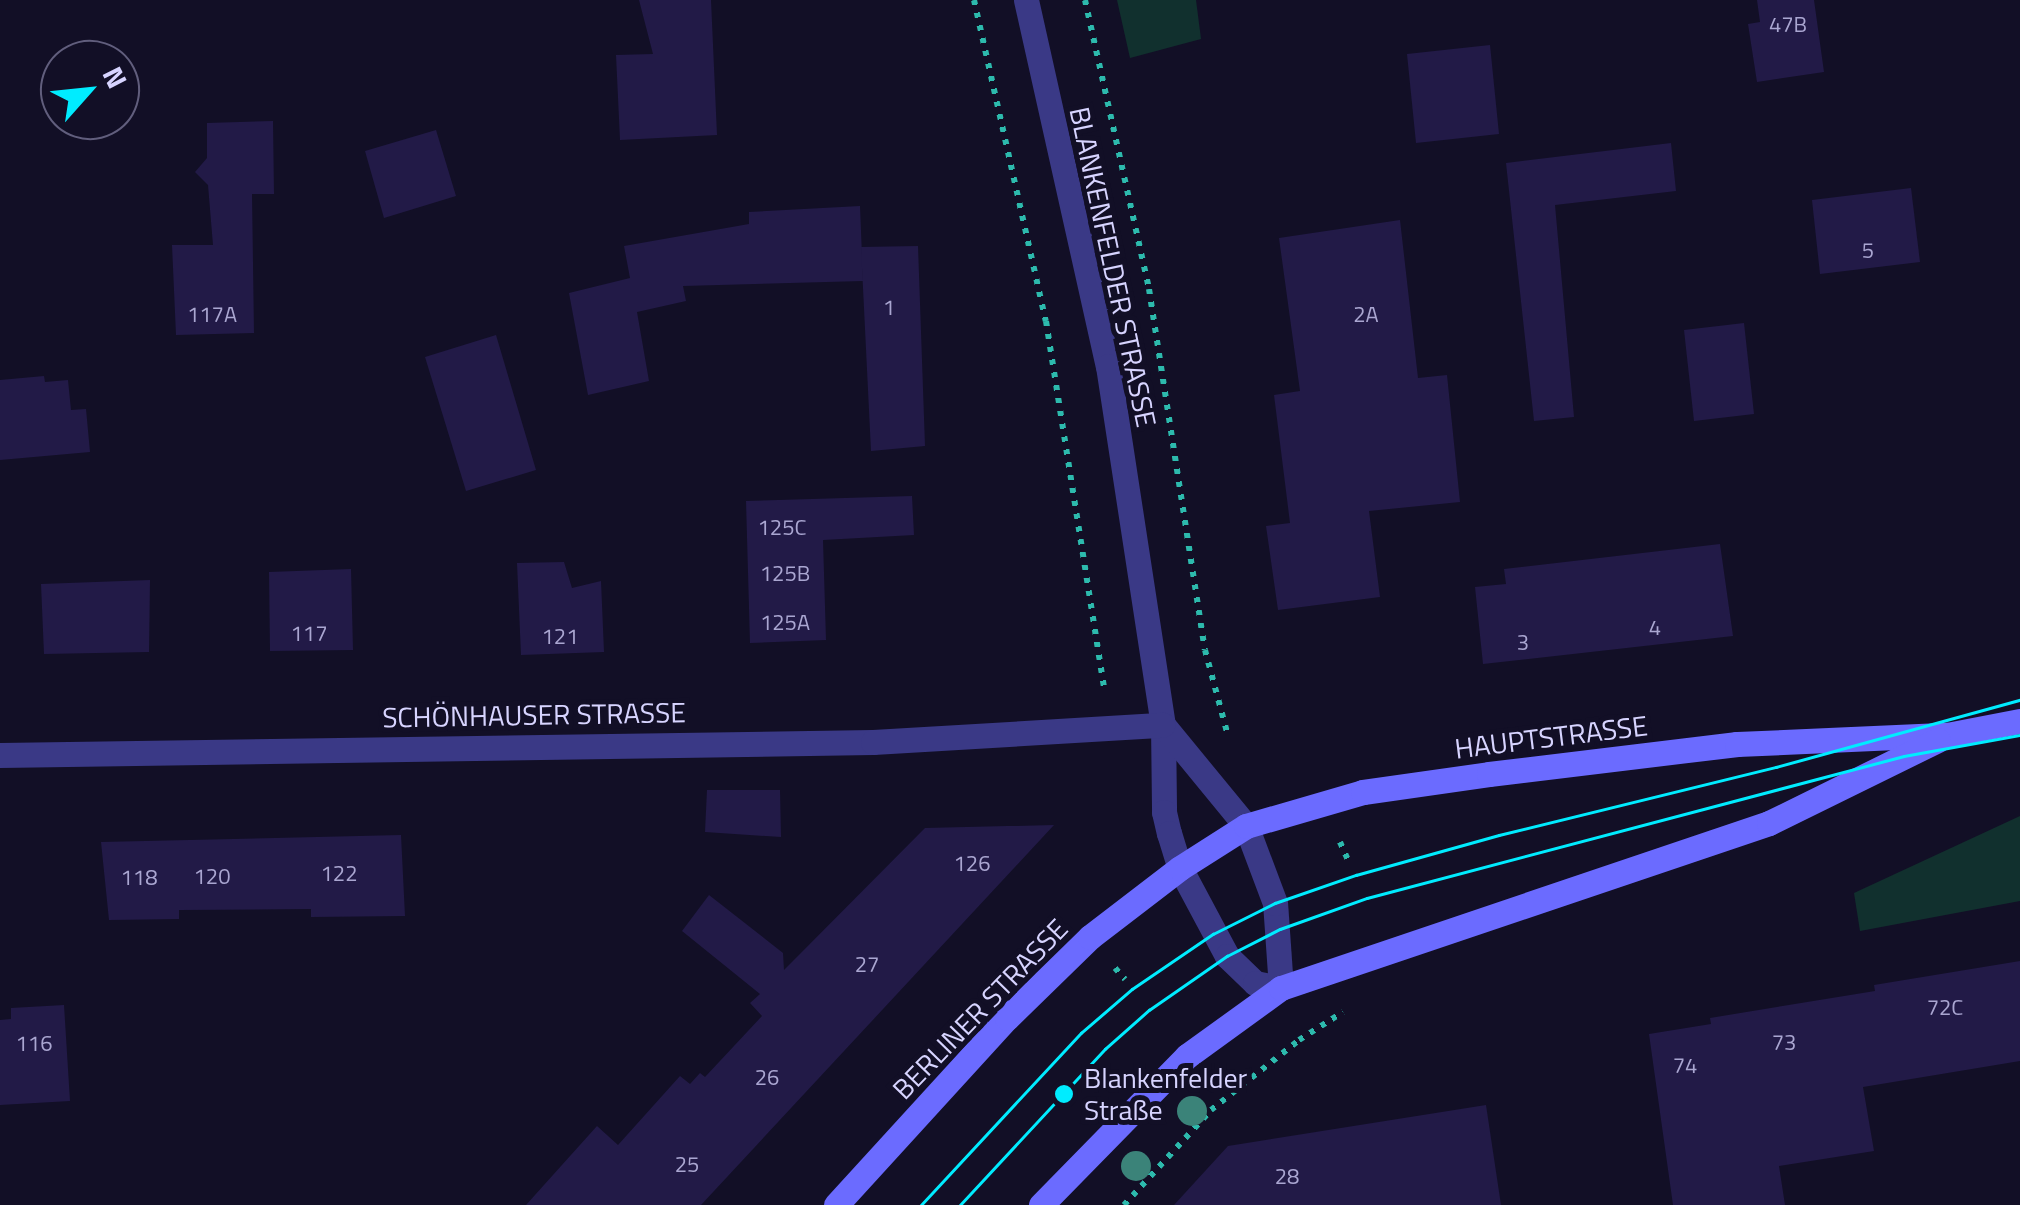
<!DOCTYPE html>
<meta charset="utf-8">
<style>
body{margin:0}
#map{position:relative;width:2020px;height:1205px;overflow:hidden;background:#120f26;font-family:"Titillium Web",sans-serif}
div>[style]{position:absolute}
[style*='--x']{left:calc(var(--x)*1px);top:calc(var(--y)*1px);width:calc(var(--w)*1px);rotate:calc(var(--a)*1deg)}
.green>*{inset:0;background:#11302e}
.building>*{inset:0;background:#221a47}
.path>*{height:6px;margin-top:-3px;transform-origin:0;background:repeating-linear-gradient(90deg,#2dbaad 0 5px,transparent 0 13px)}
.tertiary>*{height:25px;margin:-12.5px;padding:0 12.5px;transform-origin:12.5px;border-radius:12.5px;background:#3a3986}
.secondary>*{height:25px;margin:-12.5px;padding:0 12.5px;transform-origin:12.5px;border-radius:12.5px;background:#6b6bff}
.tram>*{height:2.5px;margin:-1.25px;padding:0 1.25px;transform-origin:1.25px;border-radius:1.25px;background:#00ecff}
.trees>*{width:30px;height:30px;margin:-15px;border-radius:50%;background:#3b8379}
.dots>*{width:28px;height:28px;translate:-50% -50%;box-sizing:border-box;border:5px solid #120f26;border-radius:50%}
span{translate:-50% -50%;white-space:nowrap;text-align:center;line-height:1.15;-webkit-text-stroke:10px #120f26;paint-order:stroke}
.number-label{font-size:22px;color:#aaa6d1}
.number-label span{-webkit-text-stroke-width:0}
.street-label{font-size:28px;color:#d7d4ff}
.poi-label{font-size:28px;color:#d7d4ff}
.left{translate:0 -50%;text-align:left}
.north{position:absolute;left:40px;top:40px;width:100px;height:100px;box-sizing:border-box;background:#120f26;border:2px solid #615e7d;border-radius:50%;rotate:63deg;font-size:28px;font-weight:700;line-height:40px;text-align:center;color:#d7d4ff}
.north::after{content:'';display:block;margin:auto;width:35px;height:45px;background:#00ecff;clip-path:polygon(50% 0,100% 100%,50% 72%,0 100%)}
</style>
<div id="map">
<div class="green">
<i style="clip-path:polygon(1117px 0,1196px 0,1201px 39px,1130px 58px)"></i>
<i style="clip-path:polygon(2020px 816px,2020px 901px,1860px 931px,1854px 893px)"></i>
</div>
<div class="building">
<i style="clip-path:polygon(639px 0,711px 0,717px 135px,620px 140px,616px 55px,653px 54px)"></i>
<i style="clip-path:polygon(1757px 0,1814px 0,1824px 72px,1757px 82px,1748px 24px,1760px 22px)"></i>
<i style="clip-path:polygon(1490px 45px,1499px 134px,1416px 143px,1407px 54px)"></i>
<i style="clip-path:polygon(273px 121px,274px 194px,252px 194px,254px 333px,176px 335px,172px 245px,213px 245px,208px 185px,195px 172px,207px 158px,207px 123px)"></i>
<i style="clip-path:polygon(436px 130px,456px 196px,384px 218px,365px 151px)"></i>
<i style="clip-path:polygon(1671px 143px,1676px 191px,1555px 205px,1574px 417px,1534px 421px,1506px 163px)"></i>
<i style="clip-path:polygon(1911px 188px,1920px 262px,1820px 274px,1812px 200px)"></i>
<i style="clip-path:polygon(860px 206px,863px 281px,683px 286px,686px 301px,637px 312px,649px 381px,588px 395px,569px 293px,630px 278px,624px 246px,749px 224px,749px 212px)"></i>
<i style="clip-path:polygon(1400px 220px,1418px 378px,1447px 375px,1460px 502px,1369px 511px,1380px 597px,1278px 610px,1266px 526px,1290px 523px,1274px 395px,1300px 391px,1279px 238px)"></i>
<i style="clip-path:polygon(918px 246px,925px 446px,871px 451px,861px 247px)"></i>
<i style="clip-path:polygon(1744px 323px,1754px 414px,1694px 421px,1684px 330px)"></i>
<i style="clip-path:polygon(496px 335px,536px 470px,466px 491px,425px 357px)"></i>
<i style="clip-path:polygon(44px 376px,45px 382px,68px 380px,71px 410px,86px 409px,90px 452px,0 460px,0 380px)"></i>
<i style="clip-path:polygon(912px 496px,914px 535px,823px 540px,826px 640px,750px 643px,746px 501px)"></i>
<i style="clip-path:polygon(1720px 544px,1733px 636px,1483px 664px,1475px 587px,1506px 584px,1504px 569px)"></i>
<i style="clip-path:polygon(564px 562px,572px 588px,601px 581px,604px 652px,521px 655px,517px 563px)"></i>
<i style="clip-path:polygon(351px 569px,353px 650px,270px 651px,269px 572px)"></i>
<i style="clip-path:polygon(150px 580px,149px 652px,44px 654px,41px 584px)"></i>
<i style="clip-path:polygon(707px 790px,780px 790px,781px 837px,705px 832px)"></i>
<i style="clip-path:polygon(1054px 825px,701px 1205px,526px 1205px,597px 1126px,618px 1145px,680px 1076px,690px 1084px,700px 1073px,705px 1077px,762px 1016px,750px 1003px,760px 994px,682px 931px,709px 895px,783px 953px,784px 970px,925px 828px)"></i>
<i style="clip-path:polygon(401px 835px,405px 916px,311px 917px,311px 909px,179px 910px,179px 919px,109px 920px,101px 842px)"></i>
<i style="clip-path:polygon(2020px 961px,2020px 1061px,1863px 1087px,1874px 1151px,1779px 1166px,1785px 1205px,1673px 1205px,1649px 1034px,1711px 1024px,1710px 1018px,1875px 991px,1874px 985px)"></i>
<i style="clip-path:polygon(64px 1005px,70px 1101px,0 1105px,0 1020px,11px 1019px,11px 1008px)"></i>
<i style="clip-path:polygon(1486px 1105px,1501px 1205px,1174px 1205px,1228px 1146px)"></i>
</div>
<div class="path">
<i style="--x:974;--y:0;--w:329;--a:77.4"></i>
<i style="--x:1046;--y:321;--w:373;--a:81"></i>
<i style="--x:1085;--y:0;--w:296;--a:77.5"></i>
<i style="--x:1149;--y:289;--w:365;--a:81.2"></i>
<i style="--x:1205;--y:650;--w:89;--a:75"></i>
<i style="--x:1340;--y:842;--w:22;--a:66"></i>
<i style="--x:1115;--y:968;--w:15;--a:48"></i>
<i style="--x:1124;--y:1205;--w:129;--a:-47.5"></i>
<i style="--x:1211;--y:1110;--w:112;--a:-38.5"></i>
<i style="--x:1299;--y:1040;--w:52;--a:-32.5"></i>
</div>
<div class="tertiary">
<i style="--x:1026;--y:0;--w:375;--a:77.4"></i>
<i style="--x:1108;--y:366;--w:363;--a:81.3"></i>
<i style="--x:1163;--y:725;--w:87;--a:89.3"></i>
<i style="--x:1164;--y:812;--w:22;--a:77"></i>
<i style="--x:1169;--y:833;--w:37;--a:73"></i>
<i style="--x:1180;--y:868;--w:100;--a:61.9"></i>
<i style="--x:1227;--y:956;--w:39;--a:44"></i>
<i style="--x:1255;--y:983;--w:26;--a:11"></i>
<i style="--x:1281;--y:988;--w:85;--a:-94"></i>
<i style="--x:1275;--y:903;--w:82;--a:-110.6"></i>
<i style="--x:1246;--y:826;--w:131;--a:-129.4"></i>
<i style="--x:0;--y:755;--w:873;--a:-0.85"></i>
<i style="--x:873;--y:742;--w:290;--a:-3.4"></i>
</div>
<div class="secondary">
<i style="--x:836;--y:1205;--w:253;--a:-47.6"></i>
<i style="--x:1007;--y:1018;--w:116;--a:-44.3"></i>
<i style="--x:1090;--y:937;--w:113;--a:-37.5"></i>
<i style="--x:1180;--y:868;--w:78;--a:-32.5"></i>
<i style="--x:1246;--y:826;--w:122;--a:-16.2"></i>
<i style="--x:1363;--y:792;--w:127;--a:-8.1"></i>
<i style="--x:1489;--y:774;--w:250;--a:-6.9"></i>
<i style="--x:1737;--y:744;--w:210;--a:-2.5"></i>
<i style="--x:1947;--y:735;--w:74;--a:-10.9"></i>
<i style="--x:1041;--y:1205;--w:209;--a:-45.6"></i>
<i style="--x:1187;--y:1056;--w:116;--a:-35.9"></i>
<i style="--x:1281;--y:988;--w:515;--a:-18.68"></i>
<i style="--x:1769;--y:823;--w:188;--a:-26.2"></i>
</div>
<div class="tram">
<i style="--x:921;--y:1205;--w:235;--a:-47.1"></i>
<i style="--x:1081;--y:1033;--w:67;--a:-40.8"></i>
<i style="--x:1132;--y:989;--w:98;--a:-34.2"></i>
<i style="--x:1213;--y:934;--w:69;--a:-26.6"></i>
<i style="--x:1275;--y:903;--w:86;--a:-19.1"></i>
<i style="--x:1356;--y:875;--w:148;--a:-15.6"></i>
<i style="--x:1499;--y:835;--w:285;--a:-13.8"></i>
<i style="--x:1776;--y:767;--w:253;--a:-15.4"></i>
<i style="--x:960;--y:1205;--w:213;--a:-47.1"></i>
<i style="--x:1105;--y:1049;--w:59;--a:-41.6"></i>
<i style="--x:1149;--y:1010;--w:95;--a:-34.7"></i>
<i style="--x:1227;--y:956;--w:59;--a:-27"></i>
<i style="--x:1280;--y:929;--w:92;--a:-19.6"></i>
<i style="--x:1367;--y:898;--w:555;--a:-14.81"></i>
<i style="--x:1904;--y:756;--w:118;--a:-10.3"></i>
</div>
<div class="trees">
<i style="left:1192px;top:1111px"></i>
<i style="left:1136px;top:1166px"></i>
</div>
<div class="dots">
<i style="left:1064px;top:1094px;background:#00ecff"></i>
</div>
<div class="number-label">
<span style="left:1788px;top:25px">47B</span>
<span style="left:1868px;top:251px">5</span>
<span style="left:889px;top:308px">1</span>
<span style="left:212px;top:315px">117A</span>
<span style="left:1366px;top:315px">2A</span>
<span style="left:782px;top:528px">125C</span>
<span style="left:785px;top:574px">125B</span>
<span style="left:785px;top:623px">125A</span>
<span style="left:1655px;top:628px">4</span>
<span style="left:309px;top:634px">117</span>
<span style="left:560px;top:637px">121</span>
<span style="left:1523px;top:643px">3</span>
<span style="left:972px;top:864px">126</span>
<span style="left:339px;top:874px">122</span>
<span style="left:212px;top:877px">120</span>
<span style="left:139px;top:878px">118</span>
<span style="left:867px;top:965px">27</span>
<span style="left:1945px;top:1008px">72C</span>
<span style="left:1784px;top:1043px">73</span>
<span style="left:34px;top:1044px">116</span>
<span style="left:1685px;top:1066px">74</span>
<span style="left:767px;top:1078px">26</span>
<span style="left:687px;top:1165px">25</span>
<span style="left:1287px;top:1177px">28</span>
</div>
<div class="street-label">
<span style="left:1113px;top:267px;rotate:78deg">BLANKENFELDER STRASSE</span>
<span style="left:534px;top:715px;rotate:-1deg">SCHÖNHAUSER STRASSE</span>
<span style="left:1551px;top:737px;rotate:-7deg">HAUPTSTRASSE</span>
<span style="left:980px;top:1009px;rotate:-46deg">BERLINER STRASSE</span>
</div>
<div class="poi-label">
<span class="left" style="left:1084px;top:1094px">Blankenfelder<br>Straße</span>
</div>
<div class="north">N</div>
</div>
